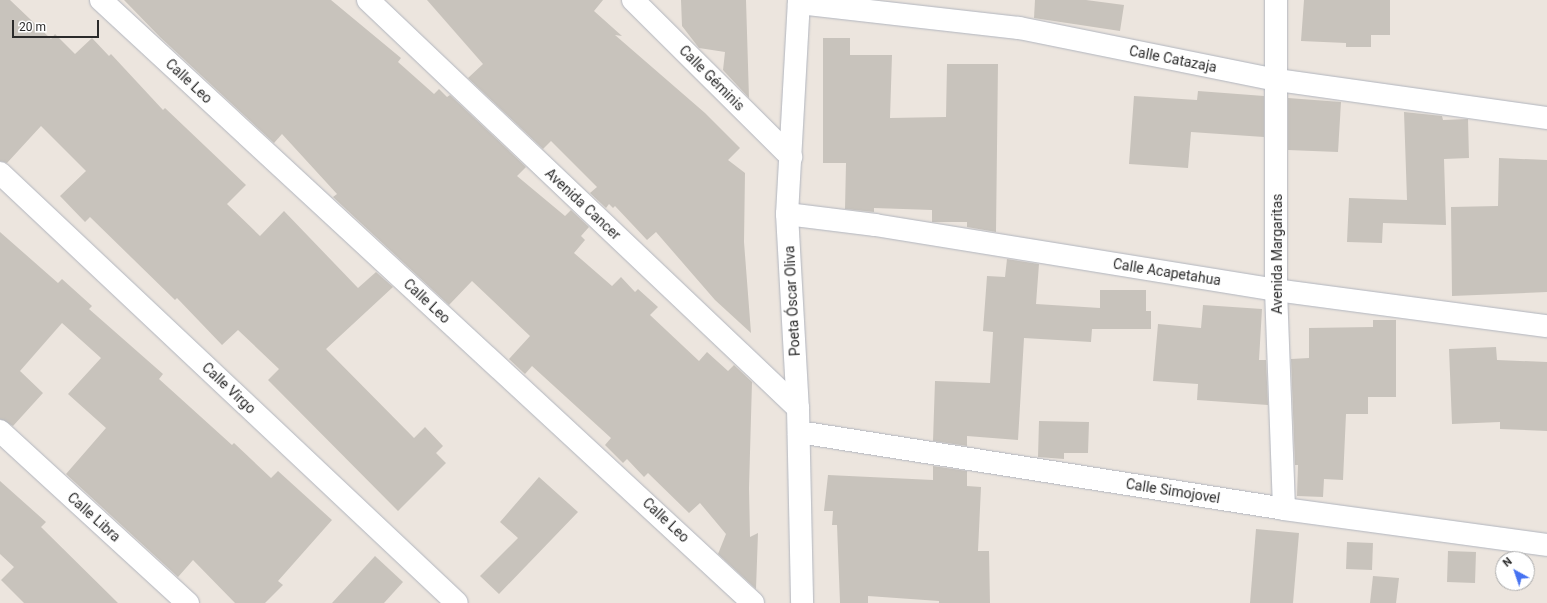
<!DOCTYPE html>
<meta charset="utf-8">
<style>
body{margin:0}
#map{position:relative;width:1547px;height:603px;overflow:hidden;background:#ece5de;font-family:Roboto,sans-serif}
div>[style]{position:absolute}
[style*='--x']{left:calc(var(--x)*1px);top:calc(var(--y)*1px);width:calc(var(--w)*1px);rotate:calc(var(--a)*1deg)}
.building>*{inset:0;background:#c8c3bc}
.roads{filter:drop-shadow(0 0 1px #b1b5be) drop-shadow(0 0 1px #b1b5be)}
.minor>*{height:22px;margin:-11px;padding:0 11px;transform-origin:11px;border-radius:11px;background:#fff}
.tertiary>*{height:22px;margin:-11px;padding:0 11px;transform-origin:11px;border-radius:11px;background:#fff}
span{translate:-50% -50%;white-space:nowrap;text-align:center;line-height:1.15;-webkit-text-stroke:3px #fff;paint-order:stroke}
.street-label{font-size:14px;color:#2b2b2b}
.north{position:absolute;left:1495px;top:551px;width:40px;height:40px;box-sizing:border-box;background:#fff;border:1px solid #aaa;border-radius:50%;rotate:320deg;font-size:11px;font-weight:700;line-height:16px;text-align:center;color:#2b2b2b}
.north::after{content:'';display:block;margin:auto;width:14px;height:18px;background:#4672f1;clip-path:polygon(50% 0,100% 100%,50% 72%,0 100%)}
.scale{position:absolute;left:12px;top:20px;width:87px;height:18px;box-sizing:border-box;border:2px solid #2b2b2b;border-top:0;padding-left:5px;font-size:12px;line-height:14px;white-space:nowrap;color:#2b2b2b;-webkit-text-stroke:3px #fff;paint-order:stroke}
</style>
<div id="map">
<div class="building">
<i style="clip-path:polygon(0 0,10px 0,51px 39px,55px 34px,75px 54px,92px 38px,109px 56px,111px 54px,163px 110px,165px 108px,246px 185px,227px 204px,260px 236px,284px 211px,358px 288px,376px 272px,393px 287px,326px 349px,414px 438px,425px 427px,443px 446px,436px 453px,446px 463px,398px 511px,268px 380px,279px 369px,238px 330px,222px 345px,177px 298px,175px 300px,90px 217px,85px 222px,60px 196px,86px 171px,41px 126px,7px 163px,0 161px)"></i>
<i style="clip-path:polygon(124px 0,331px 0,401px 58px,398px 62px,434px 94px,439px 89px,447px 97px,450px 95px,526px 167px,517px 176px,565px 216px,571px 210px,589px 227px,581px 236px,585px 240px,574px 253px,612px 286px,621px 277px,635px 292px,638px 289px,658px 307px,650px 315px,699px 361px,707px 352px,728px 371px,734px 365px,752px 382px,749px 488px,750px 537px,758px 533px,756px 589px,718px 554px,726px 534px,700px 503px,689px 513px,648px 473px,644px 477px,627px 459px,623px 463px,605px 445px,611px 438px,532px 366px,525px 374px,509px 359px,530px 336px,472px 281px,449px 305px,333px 197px,337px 194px,282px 134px,274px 143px,160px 37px)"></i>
<i style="clip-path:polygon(427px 0,603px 0,594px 11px,622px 36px,615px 35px,705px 113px,740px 148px,728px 160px,745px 173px,744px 242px,751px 333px,715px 300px,656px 232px,647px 240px,615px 206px,613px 208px,609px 204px,606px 208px,590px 193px,597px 187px,551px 141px,543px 149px,468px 78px,483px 64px)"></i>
<i style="clip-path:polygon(681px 0,746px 0,749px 98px,723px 70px,725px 52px,699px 48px,682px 26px)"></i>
<i style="clip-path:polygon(1035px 0,1086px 0,1124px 5px,1120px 31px,1034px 18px)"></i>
<i style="clip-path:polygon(1304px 0,1390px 0,1390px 35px,1371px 35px,1371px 47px,1346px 47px,1346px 43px,1301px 41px)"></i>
<i style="clip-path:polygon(823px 38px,850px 38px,850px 55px,892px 55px,890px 118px,946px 117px,947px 64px,998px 64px,996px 232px,967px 227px,967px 222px,932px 222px,932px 210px,874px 208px,874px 212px,845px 209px,846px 163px,823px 163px)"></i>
<i style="clip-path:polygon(1198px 91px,1264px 96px,1264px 137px,1191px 132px,1188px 168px,1129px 164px,1134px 96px,1197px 100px)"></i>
<i style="clip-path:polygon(1288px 98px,1341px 102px,1338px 152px,1288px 150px)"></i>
<i style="clip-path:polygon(1404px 112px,1442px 116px,1443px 120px,1468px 119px,1469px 158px,1444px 159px,1446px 225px,1383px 223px,1382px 243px,1347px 242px,1349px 198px,1407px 200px)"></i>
<i style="clip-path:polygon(1499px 158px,1547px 160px,1547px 292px,1452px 296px,1451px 207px,1498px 206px)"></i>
<i style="clip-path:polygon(0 232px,58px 283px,62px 279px,92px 306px,89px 309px,163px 374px,159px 379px,232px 445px,234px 443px,271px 478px,278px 471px,332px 520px,278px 581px,283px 585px,265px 603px,235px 603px,193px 560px,178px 577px,66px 474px,106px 428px,68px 394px,101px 358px,62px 323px,20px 371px,43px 393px,13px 426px,0 419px)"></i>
<i style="clip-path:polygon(1007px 259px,1039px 264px,1036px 304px,1100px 308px,1100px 290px,1146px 290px,1146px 311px,1151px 311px,1151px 329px,1092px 329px,1091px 342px,1024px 338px,1018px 440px,967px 436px,967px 446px,933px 441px,935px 381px,990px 383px,993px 332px,983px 331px,987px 276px,1005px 277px)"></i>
<i style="clip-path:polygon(1203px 305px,1262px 309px,1259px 360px,1266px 360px,1268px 405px,1197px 400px,1198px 384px,1153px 381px,1158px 324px,1201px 328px)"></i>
<i style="clip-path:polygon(1373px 320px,1396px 320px,1396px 397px,1368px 397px,1368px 414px,1346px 414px,1343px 480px,1324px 479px,1323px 497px,1297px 496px,1298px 465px,1295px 465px,1291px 359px,1309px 358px,1309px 328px,1373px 327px)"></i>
<i style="clip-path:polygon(1496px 347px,1497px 360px,1547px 362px,1547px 431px,1500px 429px,1500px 422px,1452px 424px,1449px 349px)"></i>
<i style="clip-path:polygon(1039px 421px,1089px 422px,1088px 453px,1064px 453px,1064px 459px,1038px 457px)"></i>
<i style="clip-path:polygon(933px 466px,967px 471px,967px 486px,981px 487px,978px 551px,989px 551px,990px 603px,939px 603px,939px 601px,868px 596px,868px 603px,840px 603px,837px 525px,832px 525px,833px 511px,824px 511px,828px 475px,933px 480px)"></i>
<i style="clip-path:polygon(539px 477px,578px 512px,499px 594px,480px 576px,518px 538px,500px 522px)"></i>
<i style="clip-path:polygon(0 481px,46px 522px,41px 527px,118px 603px,24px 603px,1px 580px,14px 567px,0 554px)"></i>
<i style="clip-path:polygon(1256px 529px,1299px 533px,1293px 603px,1250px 603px)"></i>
<i style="clip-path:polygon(1347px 542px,1373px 543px,1372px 570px,1346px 569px)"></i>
<i style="clip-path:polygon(1448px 551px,1476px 552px,1475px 583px,1447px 582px)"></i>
<i style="clip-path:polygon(375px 556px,403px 582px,384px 603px,332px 603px)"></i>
<i style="clip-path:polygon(1373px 576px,1399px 578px,1396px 603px,1370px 603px)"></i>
</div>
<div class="roads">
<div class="minor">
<i style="--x:101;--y:0;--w:888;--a:42.76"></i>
<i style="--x:368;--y:0;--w:593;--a:43.5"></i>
<i style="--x:633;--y:0;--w:223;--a:44.8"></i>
<i style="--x:1276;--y:0;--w:290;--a:90"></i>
<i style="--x:1276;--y:290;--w:219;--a:87.9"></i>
<i style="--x:799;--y:3;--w:221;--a:6.5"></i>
<i style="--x:1019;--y:28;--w:263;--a:11.4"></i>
<i style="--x:1277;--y:80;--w:273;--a:8"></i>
<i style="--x:0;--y:173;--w:627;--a:43.26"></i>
<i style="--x:787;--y:214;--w:89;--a:7.1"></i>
<i style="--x:875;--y:225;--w:406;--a:9.2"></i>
<i style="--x:1276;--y:290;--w:273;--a:7.6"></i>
<i style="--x:0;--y:431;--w:255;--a:42.5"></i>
<i style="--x:799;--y:432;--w:491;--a:9"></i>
<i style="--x:1284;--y:509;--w:265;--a:7.8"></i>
</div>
<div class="tertiary">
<i style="--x:799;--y:0;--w:214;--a:93.2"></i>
<i style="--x:787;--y:214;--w:194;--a:86.8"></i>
<i style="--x:798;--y:408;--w:195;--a:88.8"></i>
</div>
</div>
<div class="street-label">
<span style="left:1173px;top:59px;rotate:11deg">Calle Catazaja</span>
<span style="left:712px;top:78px;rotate:45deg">Calle Géminis</span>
<span style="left:189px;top:81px;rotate:43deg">Calle Leo</span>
<span style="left:583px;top:204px;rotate:43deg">Avenida Cancer</span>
<span style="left:1277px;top:254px;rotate:-90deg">Avenida Margaritas</span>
<span style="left:1167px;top:272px;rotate:9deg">Calle Acapetahua</span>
<span style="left:427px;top:301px;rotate:43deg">Calle Leo</span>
<span style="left:792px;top:301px;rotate:-93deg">Poeta Óscar Oliva</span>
<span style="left:229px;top:388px;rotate:43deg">Calle Virgo</span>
<span style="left:1173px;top:491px;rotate:9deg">Calle Simojovel</span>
<span style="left:94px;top:517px;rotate:42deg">Calle Libra</span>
<span style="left:666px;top:520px;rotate:43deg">Calle Leo</span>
</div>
<div class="north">N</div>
<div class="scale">20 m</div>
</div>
